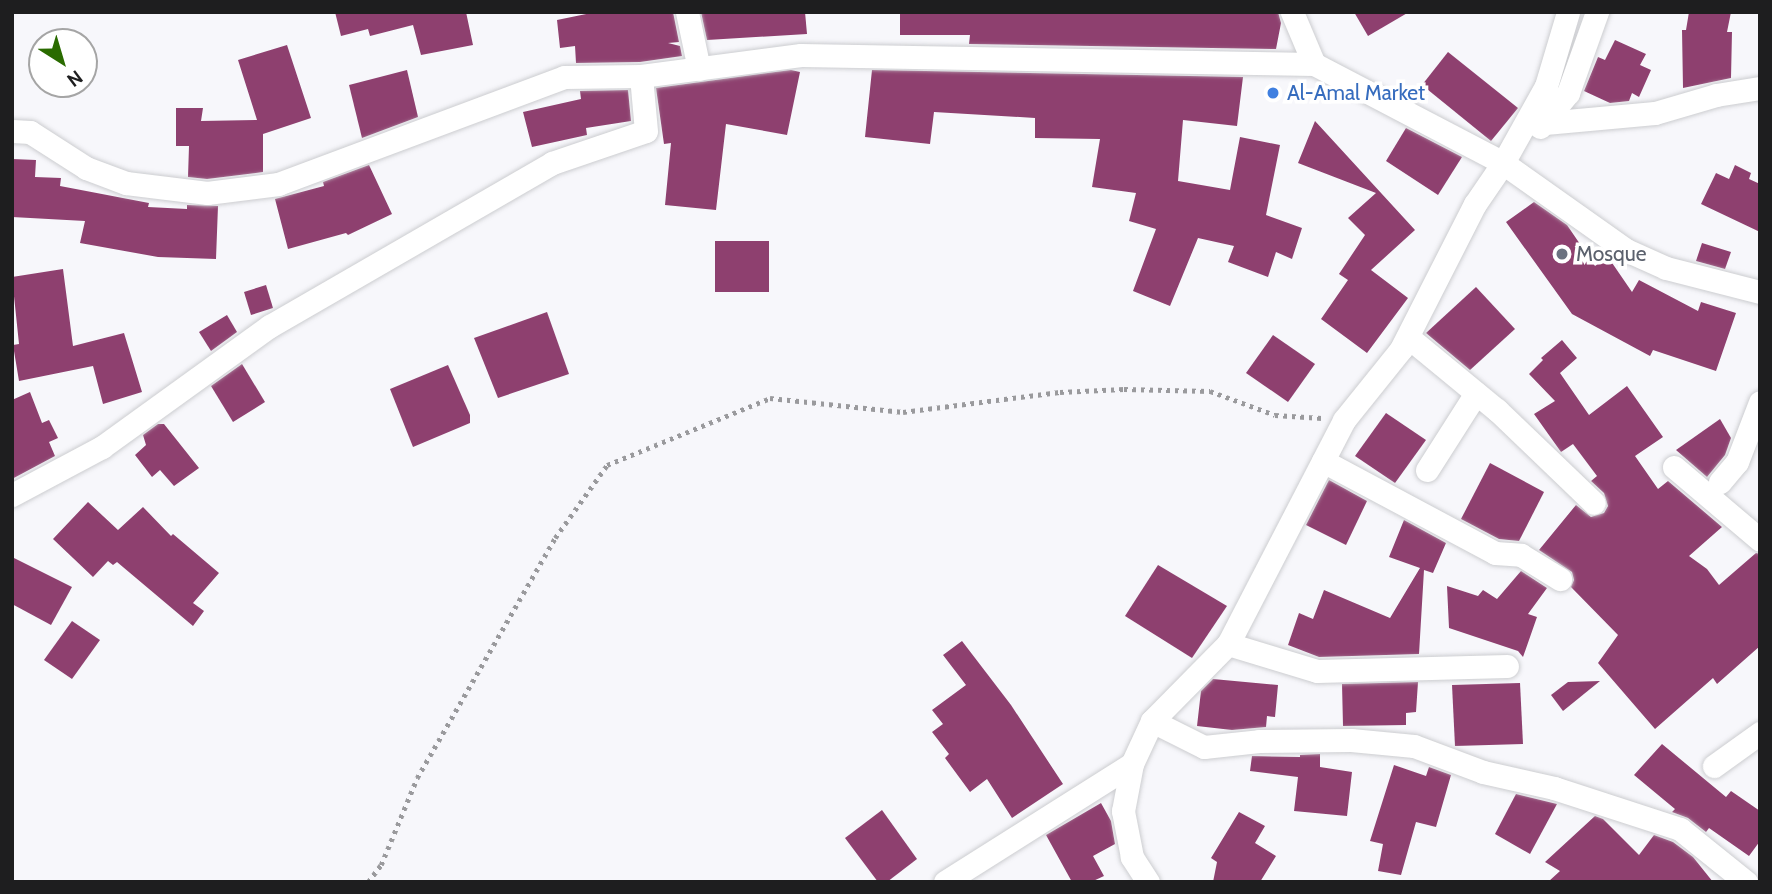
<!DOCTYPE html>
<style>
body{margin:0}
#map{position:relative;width:1772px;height:894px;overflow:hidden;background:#f7f7fb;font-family:Cabin,sans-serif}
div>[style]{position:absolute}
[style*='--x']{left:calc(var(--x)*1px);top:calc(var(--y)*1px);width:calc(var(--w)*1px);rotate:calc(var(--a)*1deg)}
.building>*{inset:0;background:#8e406f}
.path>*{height:4.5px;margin-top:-2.25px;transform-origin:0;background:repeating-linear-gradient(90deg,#9a9a9d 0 3.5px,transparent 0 8.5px)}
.roads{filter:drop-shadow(0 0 2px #cccdd0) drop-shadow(0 0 2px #cccdd0)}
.minor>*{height:23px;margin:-11.5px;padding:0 11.5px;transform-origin:11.5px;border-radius:11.5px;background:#fff}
.dots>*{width:19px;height:19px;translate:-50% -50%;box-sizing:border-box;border:4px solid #fff;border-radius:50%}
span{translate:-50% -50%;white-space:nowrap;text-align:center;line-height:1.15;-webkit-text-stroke:7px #fff;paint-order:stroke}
.shop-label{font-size:21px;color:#366cbe}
.left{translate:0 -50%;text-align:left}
.worship-label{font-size:21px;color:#5b616d}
.frame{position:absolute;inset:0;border:14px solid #1e1e1f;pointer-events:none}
.north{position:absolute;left:28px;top:28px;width:70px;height:70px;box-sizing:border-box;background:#fff;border:2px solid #a5a5a5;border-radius:50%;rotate:143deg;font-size:19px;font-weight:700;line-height:28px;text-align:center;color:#1e1e1f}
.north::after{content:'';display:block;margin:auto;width:24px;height:32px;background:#2a6b00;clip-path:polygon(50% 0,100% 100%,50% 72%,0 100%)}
</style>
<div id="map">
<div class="building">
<i style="clip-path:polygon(335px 12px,466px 12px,473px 45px,421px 55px,413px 25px,370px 36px,368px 29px,341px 36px)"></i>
<i style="clip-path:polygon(596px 12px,673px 12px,679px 42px,668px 43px,680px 46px,682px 56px,640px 62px,576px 63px,575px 46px,560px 48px,557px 20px)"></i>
<i style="clip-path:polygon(701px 12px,805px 12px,807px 34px,707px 40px)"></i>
<i style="clip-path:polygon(900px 12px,1278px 12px,1281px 23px,1276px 49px,969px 44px,970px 35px,900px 35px)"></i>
<i style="clip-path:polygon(1354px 12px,1409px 12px,1368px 36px)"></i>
<i style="clip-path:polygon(1689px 12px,1731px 12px,1727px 32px,1732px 32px,1731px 78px,1683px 88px,1682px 30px,1686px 30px)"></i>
<i style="clip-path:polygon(1615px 40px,1646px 54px,1640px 65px,1651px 70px,1639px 97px,1632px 93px,1629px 101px,1610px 103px,1584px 91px,1598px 57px,1605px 60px)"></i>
<i style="clip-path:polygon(287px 45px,311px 118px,263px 134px,263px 172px,207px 179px,188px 177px,189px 146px,176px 146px,176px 108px,203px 108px,201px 121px,257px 120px,238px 60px)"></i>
<i style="clip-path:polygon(1448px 52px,1518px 108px,1491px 141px,1422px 85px)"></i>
<i style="clip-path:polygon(407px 70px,418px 117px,362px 138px,349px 85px)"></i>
<i style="clip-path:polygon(791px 70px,800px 72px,787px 135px,726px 124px,716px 210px,665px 205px,671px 143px,664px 144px,656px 88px)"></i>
<i style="clip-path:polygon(872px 70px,1243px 77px,1237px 126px,1183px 120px,1178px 181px,1230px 190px,1240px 137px,1280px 145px,1266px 215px,1302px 228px,1292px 259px,1276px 252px,1268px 277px,1228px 262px,1234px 246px,1198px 238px,1170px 306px,1133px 291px,1156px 229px,1129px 221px,1136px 193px,1092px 187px,1100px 139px,1035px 138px,1035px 118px,934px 112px,930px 144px,865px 137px)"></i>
<i style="clip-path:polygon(628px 90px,631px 121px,586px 128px,587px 135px,532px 147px,523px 112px,581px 99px,580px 91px)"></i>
<i style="clip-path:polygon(1315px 121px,1415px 230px,1371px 270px,1408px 298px,1367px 353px,1321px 319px,1348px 280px,1339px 274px,1365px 235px,1348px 218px,1376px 193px,1298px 163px)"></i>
<i style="clip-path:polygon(1406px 128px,1462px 157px,1438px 195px,1386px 161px)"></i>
<i style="clip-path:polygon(12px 159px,36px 160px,35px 177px,61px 178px,60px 186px,149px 203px,148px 207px,187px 209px,187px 205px,218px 206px,216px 259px,158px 257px,80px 243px,85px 221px,12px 217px)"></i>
<i style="clip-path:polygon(369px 165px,392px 214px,348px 235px,346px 233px,288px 249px,275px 199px,324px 186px,323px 182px)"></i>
<i style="clip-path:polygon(1735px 165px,1751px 173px,1749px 179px,1760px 184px,1760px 232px,1701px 204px,1716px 173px,1729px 179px)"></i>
<i style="clip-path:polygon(1534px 202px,1567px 225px,1595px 266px,1608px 257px,1632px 292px,1639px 280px,1698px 311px,1701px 302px,1736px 313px,1716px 371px,1653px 350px,1650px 356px,1572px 314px,1506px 222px)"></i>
<i style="clip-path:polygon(715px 241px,769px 241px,769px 292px,715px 292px)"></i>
<i style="clip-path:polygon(1702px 243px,1731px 252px,1725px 269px,1696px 261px)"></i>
<i style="clip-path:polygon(63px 269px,73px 346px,124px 333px,142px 392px,103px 404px,93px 366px,19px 381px,13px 345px,19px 344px,12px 277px)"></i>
<i style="clip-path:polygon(266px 285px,273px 308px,251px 315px,244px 292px)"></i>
<i style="clip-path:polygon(1476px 287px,1515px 329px,1470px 370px,1426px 333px)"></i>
<i style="clip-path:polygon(547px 312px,569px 374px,498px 398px,474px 338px)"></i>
<i style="clip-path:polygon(227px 315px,237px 332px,211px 351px,199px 332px)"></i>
<i style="clip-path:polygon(1273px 335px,1315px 364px,1288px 402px,1246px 373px)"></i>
<i style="clip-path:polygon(1562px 340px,1577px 358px,1560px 373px,1589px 415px,1627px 386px,1663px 437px,1635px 456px,1658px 489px,1668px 481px,1722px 527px,1689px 556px,1707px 569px,1719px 585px,1756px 553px,1760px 554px,1760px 646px,1717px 684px,1713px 678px,1655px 729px,1598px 663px,1618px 635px,1571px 587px,1574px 580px,1572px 572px,1539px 550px,1576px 505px,1591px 517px,1604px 513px,1608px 506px,1604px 493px,1591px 481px,1597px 476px,1573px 444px,1561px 452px,1534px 414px,1555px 401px,1529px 374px,1543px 360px,1541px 358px)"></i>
<i style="clip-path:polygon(242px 364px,265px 402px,233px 422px,211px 386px)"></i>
<i style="clip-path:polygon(448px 365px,470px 415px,470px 423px,413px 447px,390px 389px)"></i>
<i style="clip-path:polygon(30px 392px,42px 423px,49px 420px,58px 438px,49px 442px,55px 456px,12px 479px,12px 400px)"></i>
<i style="clip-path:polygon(1386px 413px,1426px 440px,1395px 483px,1355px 456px)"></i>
<i style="clip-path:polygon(1720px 419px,1731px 438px,1725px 455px,1707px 477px,1676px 450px)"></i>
<i style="clip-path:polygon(158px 424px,164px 424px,199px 468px,174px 486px,160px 470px,152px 477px,135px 455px,146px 445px,143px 435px)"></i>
<i style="clip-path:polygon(1490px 463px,1544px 492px,1519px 541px,1499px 539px,1461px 519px)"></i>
<i style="clip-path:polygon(1329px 480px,1367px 501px,1346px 545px,1306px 525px)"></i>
<i style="clip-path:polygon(88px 502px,118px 530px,143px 507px,171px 536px,173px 534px,219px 573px,193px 603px,204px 611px,193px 626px,117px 562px,113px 565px,108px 561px,93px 577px,53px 539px)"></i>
<i style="clip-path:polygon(1404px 520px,1446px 543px,1433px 573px,1424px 570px,1419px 654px,1319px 657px,1288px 645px,1299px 613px,1313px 619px,1324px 590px,1390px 618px,1420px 568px,1389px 557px)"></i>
<i style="clip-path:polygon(12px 557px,72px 587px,51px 625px,12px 604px)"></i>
<i style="clip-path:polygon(1158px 565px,1227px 606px,1192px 658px,1125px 616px)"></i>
<i style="clip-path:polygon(1521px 571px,1547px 588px,1528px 614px,1537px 617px,1523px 657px,1518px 651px,1449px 628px,1447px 586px,1478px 596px,1483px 590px,1497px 599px)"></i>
<i style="clip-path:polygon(72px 621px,100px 640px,72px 679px,44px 660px)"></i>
<i style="clip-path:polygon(962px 641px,1011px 705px,1063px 784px,1012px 818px,987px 779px,970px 792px,945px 758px,949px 754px,932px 732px,943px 724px,932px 710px,966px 685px,943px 655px)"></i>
<i style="clip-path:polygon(1213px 679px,1278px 685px,1275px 717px,1267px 716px,1266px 727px,1232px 730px,1197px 726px,1201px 691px)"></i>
<i style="clip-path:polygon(1600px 681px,1563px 711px,1551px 695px,1568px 682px)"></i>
<i style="clip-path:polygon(1418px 682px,1416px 712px,1406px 713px,1406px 725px,1343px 726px,1342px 684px)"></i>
<i style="clip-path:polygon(1520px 683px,1523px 744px,1455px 746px,1452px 685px)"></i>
<i style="clip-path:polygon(1662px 744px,1726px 797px,1731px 791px,1760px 811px,1760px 841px,1749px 856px,1709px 828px,1706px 832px,1688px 818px,1672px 812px,1675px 809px,1634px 775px)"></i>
<i style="clip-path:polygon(1320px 754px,1320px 767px,1352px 772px,1347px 816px,1294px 811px,1298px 777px,1250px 771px,1252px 756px,1300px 757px,1300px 755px)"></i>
<i style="clip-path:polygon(1394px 765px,1426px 776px,1429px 767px,1451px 775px,1436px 827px,1416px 822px,1401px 875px,1378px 871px,1383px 844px,1370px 841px)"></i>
<i style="clip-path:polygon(1516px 794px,1557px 804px,1530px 854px,1495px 834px)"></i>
<i style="clip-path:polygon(1101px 803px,1111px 821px,1115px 844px,1093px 856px,1104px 876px,1091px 882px,1072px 882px,1046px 835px)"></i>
<i style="clip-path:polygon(882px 810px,917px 859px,887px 882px,878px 882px,845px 838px)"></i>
<i style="clip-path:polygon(1239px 812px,1265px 826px,1255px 843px,1276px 856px,1260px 882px,1213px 882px,1217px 862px,1211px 858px)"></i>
<i style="clip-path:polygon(1595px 816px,1603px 819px,1639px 855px,1654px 835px,1673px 842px,1693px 857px,1713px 882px,1548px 882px,1560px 871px,1545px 862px)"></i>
</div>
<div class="path">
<i style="--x:368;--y:882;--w:21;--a:-53"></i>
<i style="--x:381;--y:865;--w:94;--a:-67.5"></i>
<i style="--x:417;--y:778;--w:277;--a:-60.1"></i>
<i style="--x:555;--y:538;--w:90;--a:-54.5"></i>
<i style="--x:607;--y:465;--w:176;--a:-22.3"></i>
<i style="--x:770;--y:398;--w:134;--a:6"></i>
<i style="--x:903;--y:412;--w:158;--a:-7.3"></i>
<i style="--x:1060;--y:392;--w:64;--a:-2.7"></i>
<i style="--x:1124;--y:389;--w:86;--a:1.3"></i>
<i style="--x:1210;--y:391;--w:69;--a:20.3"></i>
<i style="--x:1275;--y:415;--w:47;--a:3.7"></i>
</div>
<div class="roads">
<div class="minor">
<i style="--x:687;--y:12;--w:58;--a:78.1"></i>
<i style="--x:1292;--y:12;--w:56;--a:67.1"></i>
<i style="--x:1545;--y:123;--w:110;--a:-5.2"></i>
<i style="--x:1655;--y:113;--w:64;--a:-16.4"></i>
<i style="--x:1716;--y:95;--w:45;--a:-9"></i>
<i style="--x:1540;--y:127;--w:44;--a:-50.5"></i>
<i style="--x:1568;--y:93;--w:86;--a:-70.3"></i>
<i style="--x:12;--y:131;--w:18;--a:3"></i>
<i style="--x:30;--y:132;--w:67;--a:32.7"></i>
<i style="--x:86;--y:168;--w:43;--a:20.6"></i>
<i style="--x:126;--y:183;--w:82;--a:7"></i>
<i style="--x:207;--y:193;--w:72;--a:-7.2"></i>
<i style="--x:278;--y:184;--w:305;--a:-20.5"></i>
<i style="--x:564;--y:77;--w:77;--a:-0.7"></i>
<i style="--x:641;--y:76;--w:161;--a:-7.5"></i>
<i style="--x:801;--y:55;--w:513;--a:1.01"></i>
<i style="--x:1314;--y:64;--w:213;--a:27.6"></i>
<i style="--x:1503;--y:163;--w:151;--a:35.3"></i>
<i style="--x:1626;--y:250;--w:44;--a:24.2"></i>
<i style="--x:1666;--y:268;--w:97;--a:14.3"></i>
<i style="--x:1408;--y:337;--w:115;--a:39.4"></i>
<i style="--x:1497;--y:410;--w:134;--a:43.8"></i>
<i style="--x:1323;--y:461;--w:195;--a:28.1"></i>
<i style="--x:1495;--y:553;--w:26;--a:4"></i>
<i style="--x:1521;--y:555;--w:46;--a:31.6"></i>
<i style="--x:1674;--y:467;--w:113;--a:40.3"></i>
<i style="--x:1427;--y:470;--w:91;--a:-57.5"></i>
<i style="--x:1720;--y:482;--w:26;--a:-50"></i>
<i style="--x:1737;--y:462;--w:64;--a:-69"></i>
<i style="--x:12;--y:495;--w:102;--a:-28.1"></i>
<i style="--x:102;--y:447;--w:207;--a:-35.8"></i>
<i style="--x:270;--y:326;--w:326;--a:-30"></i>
<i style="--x:552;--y:163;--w:99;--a:-18.8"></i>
<i style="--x:646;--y:131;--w:55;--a:-95.2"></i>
<i style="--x:1228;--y:644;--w:93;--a:16.9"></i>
<i style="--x:1317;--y:671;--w:190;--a:-1.5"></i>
<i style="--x:1152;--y:721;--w:58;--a:26.6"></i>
<i style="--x:1204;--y:747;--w:55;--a:-6.2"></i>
<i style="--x:1259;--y:741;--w:92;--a:-0.6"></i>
<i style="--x:1351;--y:740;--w:63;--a:5.4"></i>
<i style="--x:1414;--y:746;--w:74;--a:20.6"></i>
<i style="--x:1483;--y:772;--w:73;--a:12.7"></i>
<i style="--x:1554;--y:788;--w:133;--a:18"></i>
<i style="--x:1680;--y:829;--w:85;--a:38.8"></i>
<i style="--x:1714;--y:766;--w:57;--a:-35.7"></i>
<i style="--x:945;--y:882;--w:221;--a:-32.3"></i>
<i style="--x:1148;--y:882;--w:30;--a:-123"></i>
<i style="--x:1132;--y:857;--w:47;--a:-101.1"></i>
<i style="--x:1123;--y:811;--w:48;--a:-79.2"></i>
<i style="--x:1132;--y:764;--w:47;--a:-65.1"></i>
<i style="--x:1152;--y:721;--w:108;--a:-45.4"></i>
<i style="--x:1228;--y:644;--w:252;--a:-62.6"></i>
<i style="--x:1344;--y:420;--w:91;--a:-51.2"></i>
<i style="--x:1401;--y:349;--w:163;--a:-63"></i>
<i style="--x:1475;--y:204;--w:50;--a:-55.7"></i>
<i style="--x:1503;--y:163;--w:88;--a:-60.8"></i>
<i style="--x:1546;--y:86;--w:77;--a:-73.4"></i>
</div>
</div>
<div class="dots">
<i style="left:1273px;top:93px;background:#3f7fe0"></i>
<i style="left:1562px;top:254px;background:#6b7280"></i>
</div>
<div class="shop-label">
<span class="left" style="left:1287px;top:93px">Al-Amal Market</span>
</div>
<div class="worship-label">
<span class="left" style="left:1576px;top:254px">Mosque</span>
</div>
<div class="frame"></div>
<div class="north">N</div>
</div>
